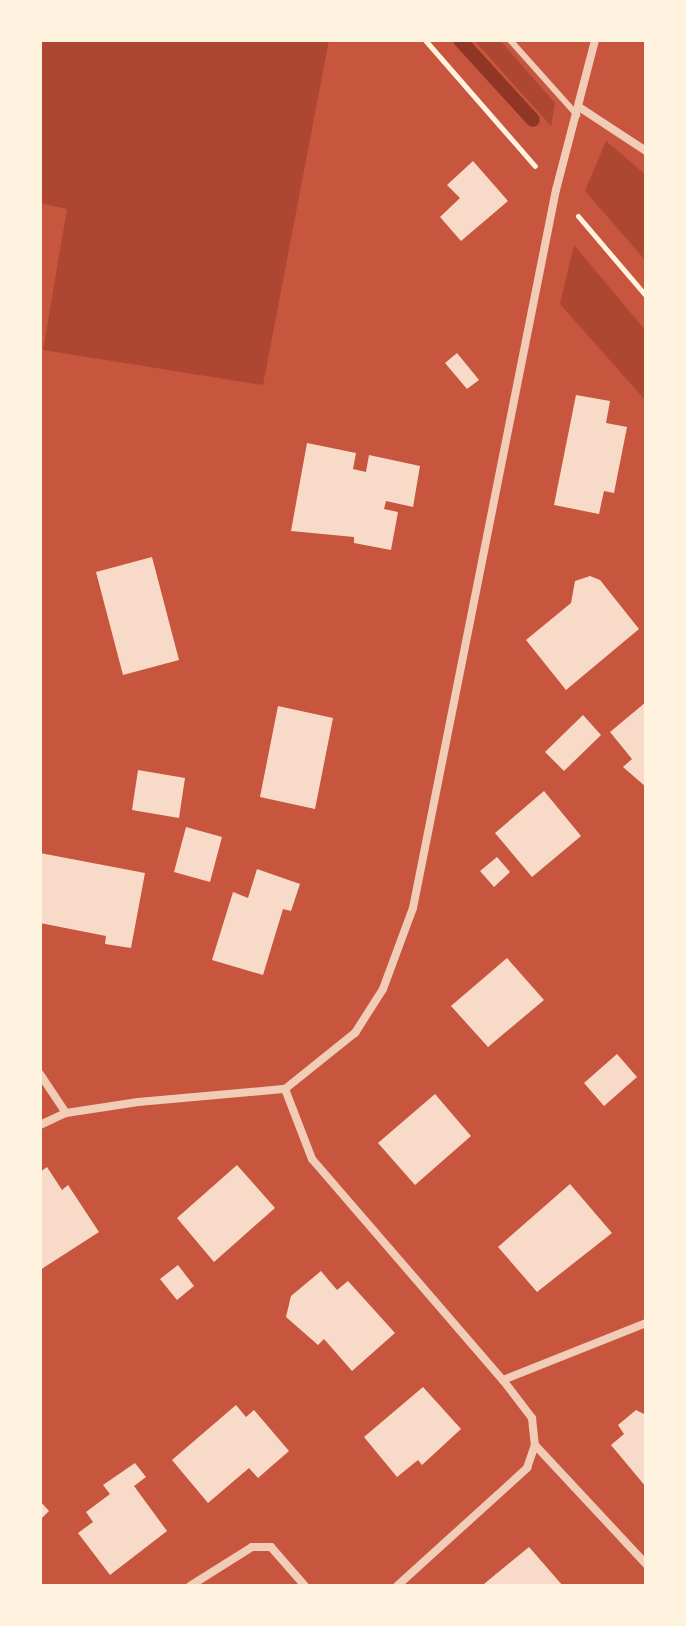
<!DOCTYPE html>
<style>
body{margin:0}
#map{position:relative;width:686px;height:1626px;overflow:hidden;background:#c8553d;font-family:"Source Serif 4",serif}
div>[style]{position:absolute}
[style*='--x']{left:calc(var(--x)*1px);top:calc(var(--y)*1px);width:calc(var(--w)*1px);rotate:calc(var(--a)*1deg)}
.green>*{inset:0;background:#ae4732}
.stream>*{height:14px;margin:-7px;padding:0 7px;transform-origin:7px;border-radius:7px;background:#8f3625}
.building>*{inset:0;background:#f7dbc8}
.path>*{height:5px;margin:-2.5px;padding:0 2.5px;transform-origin:2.5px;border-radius:2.5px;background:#fff3e0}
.service>*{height:6px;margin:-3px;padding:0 3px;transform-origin:3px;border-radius:3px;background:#f1ccb7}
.minor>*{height:8px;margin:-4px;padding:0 4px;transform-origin:4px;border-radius:4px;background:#f1ccb7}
span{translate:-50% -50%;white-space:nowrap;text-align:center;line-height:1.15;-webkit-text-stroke:6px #fff3e0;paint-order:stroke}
.frame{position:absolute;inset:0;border:42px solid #fff3e0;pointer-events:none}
</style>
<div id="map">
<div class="green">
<i style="clip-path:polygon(40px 40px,329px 40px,263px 385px,43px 350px,67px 209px,40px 203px)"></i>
<i style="clip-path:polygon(474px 40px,500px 40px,555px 103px,551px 126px)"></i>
<i style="clip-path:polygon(606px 141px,646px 175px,646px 261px,585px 191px)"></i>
<i style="clip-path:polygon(574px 245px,646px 331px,646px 401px,560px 304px)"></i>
</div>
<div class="stream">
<i style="--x:460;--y:40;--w:108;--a:47.6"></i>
</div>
<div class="building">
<i style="clip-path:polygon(473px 161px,508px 201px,461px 241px,440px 217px,460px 198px,447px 185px)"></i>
<i style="clip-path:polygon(457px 353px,479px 380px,467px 389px,445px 363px)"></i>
<i style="clip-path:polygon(576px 395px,610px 401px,606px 423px,627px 427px,614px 493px,604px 491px,599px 514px,554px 505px)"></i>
<i style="clip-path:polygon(307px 443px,356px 453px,353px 469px,366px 472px,369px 455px,420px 466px,413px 507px,386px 501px,384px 509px,398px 512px,391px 550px,354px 543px,354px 537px,291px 531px)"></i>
<i style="clip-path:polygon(152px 557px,179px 660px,123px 675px,96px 572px)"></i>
<i style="clip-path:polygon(590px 576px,600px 580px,639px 629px,566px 690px,526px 640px,571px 603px,575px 581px)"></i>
<i style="clip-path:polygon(646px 702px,646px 787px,623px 767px,632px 759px,610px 732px)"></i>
<i style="clip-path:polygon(278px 706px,333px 718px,315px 809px,260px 797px)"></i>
<i style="clip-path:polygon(583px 715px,601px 735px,564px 771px,545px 752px)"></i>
<i style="clip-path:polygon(138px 770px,185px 778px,179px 818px,132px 810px)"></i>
<i style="clip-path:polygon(544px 791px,581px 836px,532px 877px,495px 833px)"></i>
<i style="clip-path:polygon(186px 827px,222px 837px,210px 882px,174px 872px)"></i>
<i style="clip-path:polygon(40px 853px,145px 873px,131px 948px,105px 944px,106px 936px,40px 923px)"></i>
<i style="clip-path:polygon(497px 857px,510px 872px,494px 887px,480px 871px)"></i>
<i style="clip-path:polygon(257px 869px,300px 884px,291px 911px,283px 909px,263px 975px,212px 960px,233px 892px,248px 898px)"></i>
<i style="clip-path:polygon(507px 958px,544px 1000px,488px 1047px,451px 1006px)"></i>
<i style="clip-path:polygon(617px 1054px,637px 1077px,604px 1106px,584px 1083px)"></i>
<i style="clip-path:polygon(435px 1094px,471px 1136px,415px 1185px,378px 1143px)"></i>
<i style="clip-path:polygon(237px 1165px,275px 1208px,214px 1262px,177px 1218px)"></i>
<i style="clip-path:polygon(47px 1167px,62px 1190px,68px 1185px,99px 1232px,40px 1270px,40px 1172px)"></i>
<i style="clip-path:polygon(570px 1184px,612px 1233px,537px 1292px,498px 1247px)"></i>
<i style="clip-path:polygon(178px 1265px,194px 1286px,177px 1300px,160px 1279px)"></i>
<i style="clip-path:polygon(321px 1271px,337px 1290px,348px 1281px,395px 1333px,352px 1371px,324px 1339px,318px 1345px,286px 1317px,291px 1296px)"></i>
<i style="clip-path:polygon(423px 1387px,461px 1429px,422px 1465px,418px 1460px,397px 1477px,364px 1437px)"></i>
<i style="clip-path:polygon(236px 1405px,246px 1417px,254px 1410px,289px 1451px,258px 1478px,249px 1468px,208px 1503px,172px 1460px)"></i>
<i style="clip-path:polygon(636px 1410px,646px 1415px,646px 1487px,611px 1445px,624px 1434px,618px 1425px)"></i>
<i style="clip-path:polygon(135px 1463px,146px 1477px,134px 1486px,167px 1531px,110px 1575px,78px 1533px,93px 1522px,86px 1512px,110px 1494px,103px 1485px)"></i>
<i style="clip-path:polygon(40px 1501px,49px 1511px,40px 1520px)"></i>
<i style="clip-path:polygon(529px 1547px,563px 1586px,486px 1586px,484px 1584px)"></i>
</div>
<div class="path">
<i style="--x:425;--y:40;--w:167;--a:48.9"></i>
<i style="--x:578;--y:216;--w:105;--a:49.6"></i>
</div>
<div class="service">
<i style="--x:510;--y:40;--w:101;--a:48.2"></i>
</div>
<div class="minor">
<i style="--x:579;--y:107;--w:80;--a:33.3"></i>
<i style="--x:40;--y:1074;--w:47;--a:56.3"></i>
<i style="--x:285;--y:1089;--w:75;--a:68.9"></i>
<i style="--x:312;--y:1159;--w:292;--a:49.2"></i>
<i style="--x:503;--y:1380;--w:48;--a:52.7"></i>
<i style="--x:532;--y:1418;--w:27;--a:84"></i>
<i style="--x:535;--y:1445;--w:163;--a:47"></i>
<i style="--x:40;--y:1125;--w:29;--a:-25"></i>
<i style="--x:66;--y:1113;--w:73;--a:-8.7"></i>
<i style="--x:138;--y:1102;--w:148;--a:-5.1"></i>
<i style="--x:285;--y:1089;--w:90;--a:-38.7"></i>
<i style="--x:355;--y:1033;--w:52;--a:-57.5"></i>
<i style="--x:383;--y:989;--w:86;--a:-69.7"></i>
<i style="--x:413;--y:908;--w:732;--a:-78.74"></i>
<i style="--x:556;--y:190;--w:155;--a:-75.4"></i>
<i style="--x:503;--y:1380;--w:154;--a:-21.7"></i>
<i style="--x:190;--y:1586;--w:73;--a:-32.2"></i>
<i style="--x:252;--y:1547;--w:19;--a:0"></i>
<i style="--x:271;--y:1547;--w:52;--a:48.9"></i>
<i style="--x:397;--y:1586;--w:176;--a:-42.2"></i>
<i style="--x:527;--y:1468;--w:24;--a:-71"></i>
</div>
<div class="frame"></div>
</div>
